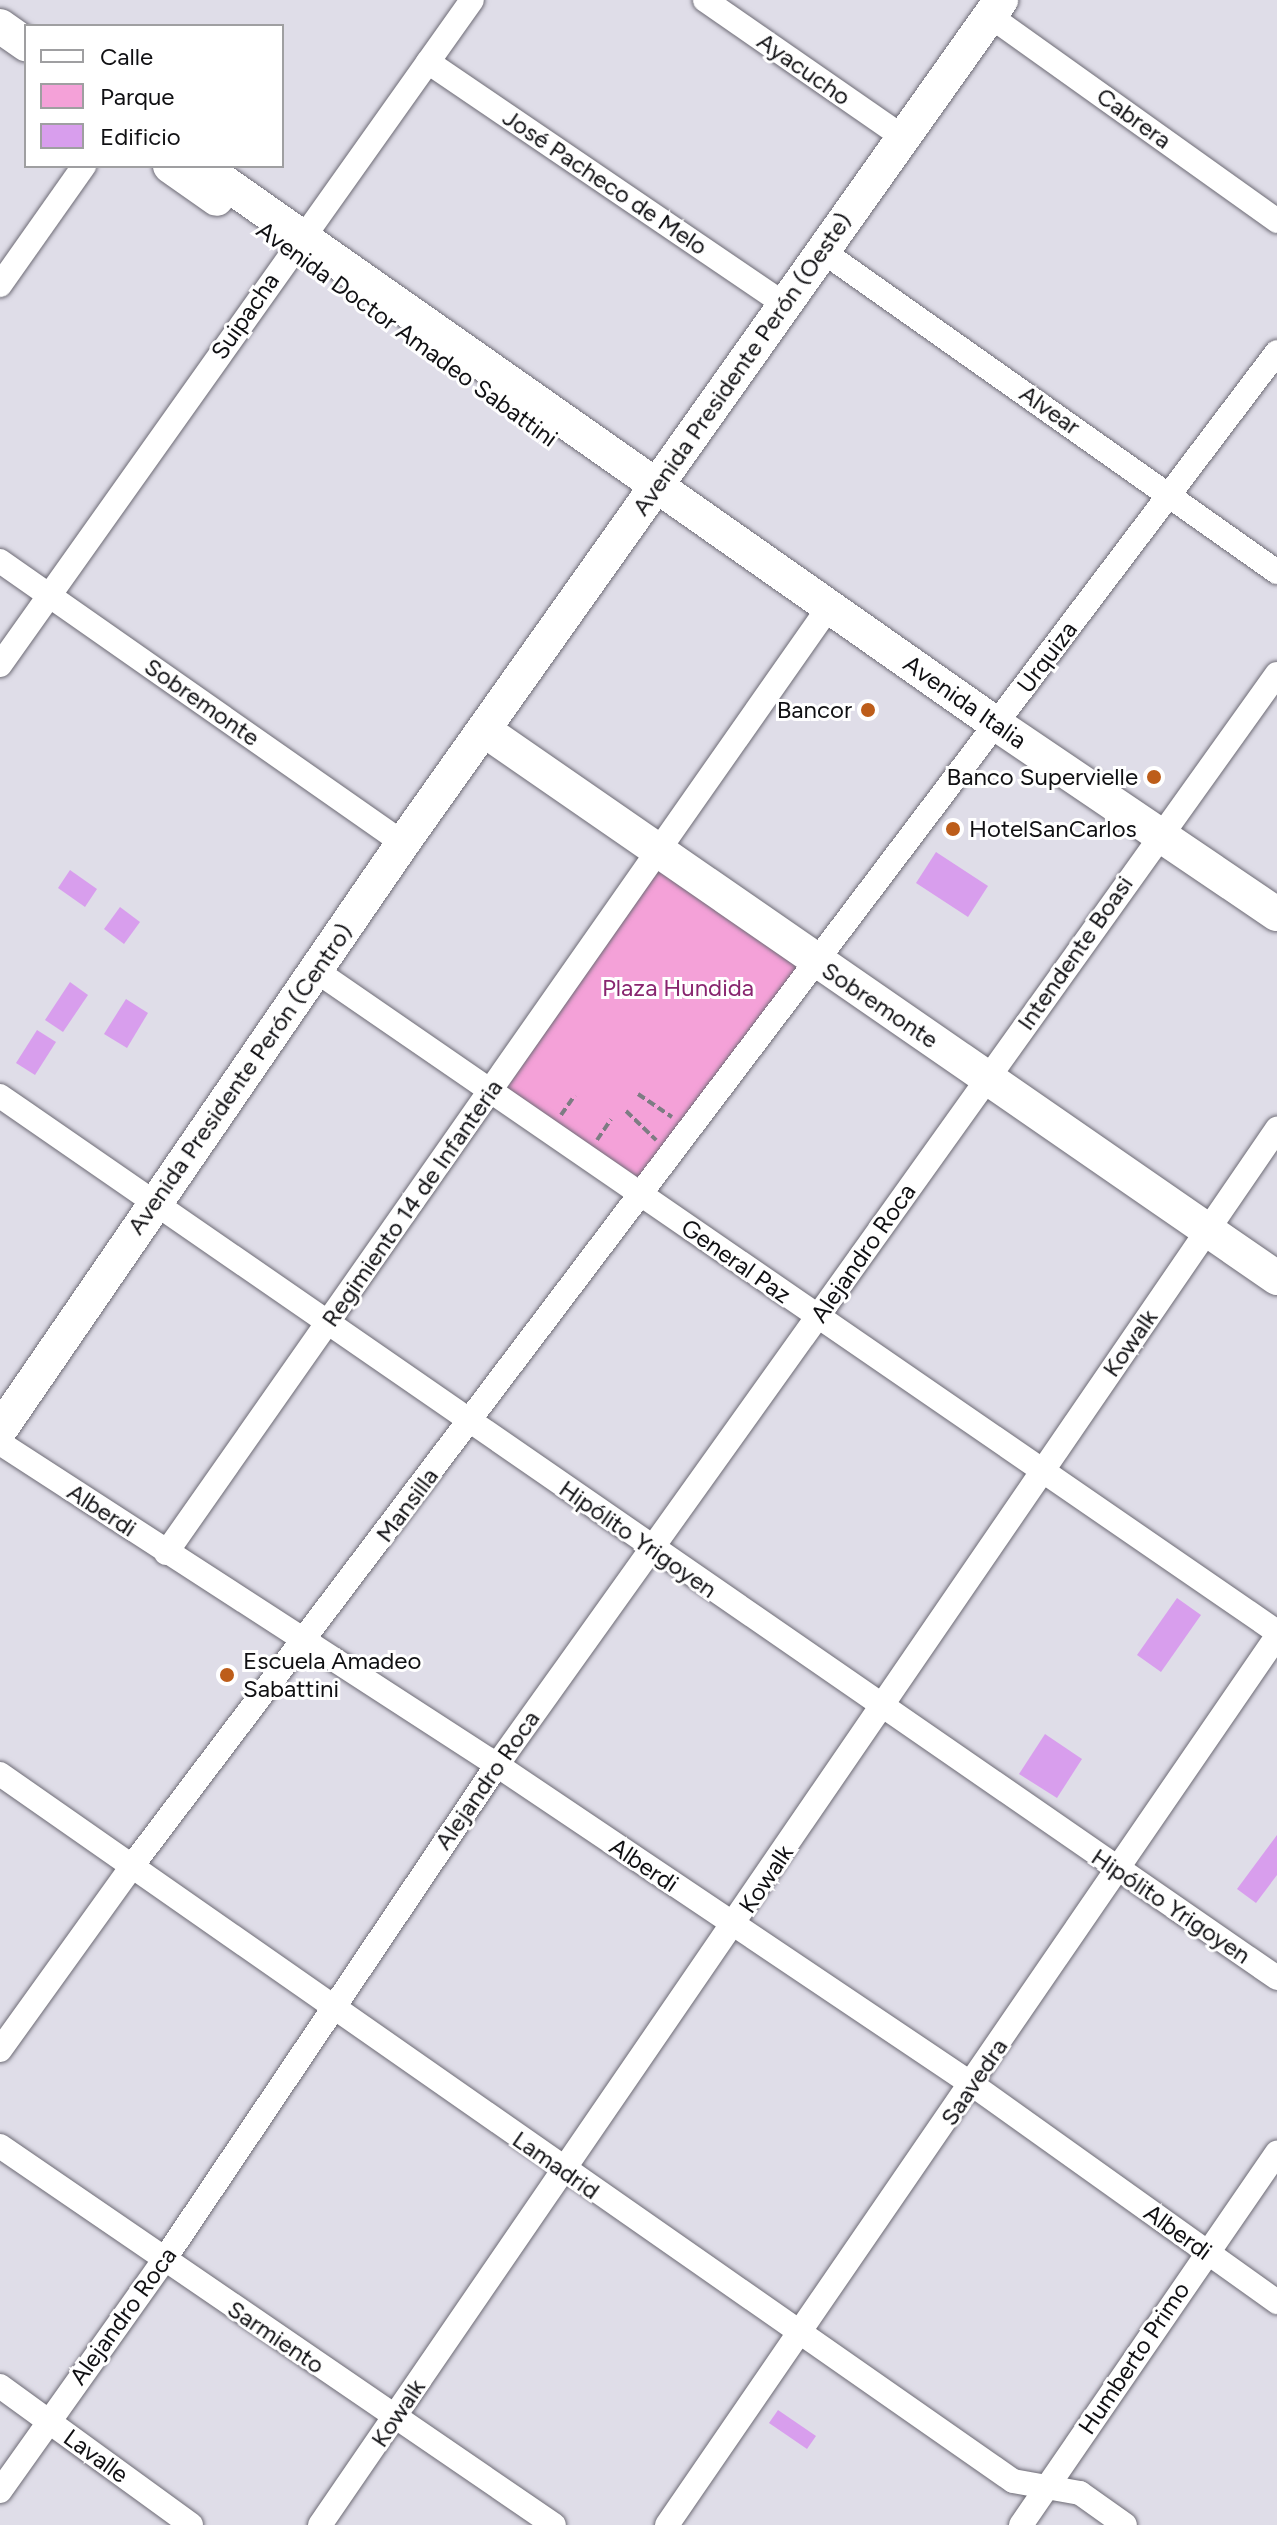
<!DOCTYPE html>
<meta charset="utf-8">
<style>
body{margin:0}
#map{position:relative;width:1277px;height:2525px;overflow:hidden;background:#dfdde8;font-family:Figtree,sans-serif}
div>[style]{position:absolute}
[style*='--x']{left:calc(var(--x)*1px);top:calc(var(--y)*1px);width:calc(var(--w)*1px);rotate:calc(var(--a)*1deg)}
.green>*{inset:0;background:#f4a1d8}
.building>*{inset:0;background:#d89eed}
.path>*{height:4px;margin-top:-2px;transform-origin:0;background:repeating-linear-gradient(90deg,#7d7c83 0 8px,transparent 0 12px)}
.roads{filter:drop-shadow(0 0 2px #6d6b75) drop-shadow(0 0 2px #6d6b75)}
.street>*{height:24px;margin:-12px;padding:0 12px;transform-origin:12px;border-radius:12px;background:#fff}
.secondary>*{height:34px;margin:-17px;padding:0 17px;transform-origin:17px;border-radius:17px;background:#fff}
.dots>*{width:22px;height:22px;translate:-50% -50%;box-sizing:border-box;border:4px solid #fff;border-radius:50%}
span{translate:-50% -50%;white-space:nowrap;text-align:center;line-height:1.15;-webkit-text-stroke:6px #fff;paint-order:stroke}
.street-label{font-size:24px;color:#101013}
.poi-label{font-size:24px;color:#101013}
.right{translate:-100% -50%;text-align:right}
.left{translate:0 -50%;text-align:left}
.park-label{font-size:24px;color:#88256f}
.legend{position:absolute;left:24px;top:24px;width:260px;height:144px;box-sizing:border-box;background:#fff;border:2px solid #9f9fa1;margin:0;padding:10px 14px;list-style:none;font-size:24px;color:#101013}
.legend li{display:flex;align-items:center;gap:16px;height:40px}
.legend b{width:40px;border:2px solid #9f9fa1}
</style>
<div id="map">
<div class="green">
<i style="clip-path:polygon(658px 866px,799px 967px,640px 1182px,505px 1091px)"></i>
</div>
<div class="building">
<i style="clip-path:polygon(936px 852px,988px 886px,968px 917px,916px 883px)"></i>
<i style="clip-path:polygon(70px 870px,97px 889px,85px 907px,58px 888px)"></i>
<i style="clip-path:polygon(120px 907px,140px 922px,124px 944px,104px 929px)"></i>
<i style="clip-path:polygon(70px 982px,88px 995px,63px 1032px,45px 1020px)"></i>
<i style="clip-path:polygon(126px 999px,148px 1013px,127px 1048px,104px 1034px)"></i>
<i style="clip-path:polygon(37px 1030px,56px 1042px,35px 1075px,16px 1063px)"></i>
<i style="clip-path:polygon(1177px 1598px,1201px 1615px,1161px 1672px,1137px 1655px)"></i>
<i style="clip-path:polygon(1045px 1734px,1082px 1759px,1057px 1798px,1019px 1774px)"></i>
<i style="clip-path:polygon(1277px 1835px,1277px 1875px,1256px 1903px,1237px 1889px)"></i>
<i style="clip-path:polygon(778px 2410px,816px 2436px,807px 2449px,769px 2423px)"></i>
</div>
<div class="path">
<i style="--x:638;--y:1094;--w:41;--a:34.1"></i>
<i style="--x:626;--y:1111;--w:42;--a:44"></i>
<i style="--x:561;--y:1115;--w:24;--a:-55"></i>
<i style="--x:597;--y:1140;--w:25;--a:-56"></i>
</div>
<div class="roads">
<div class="street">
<i style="--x:705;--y:0;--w:241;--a:34.7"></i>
<i style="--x:990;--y:16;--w:353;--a:35.5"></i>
<i style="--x:428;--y:62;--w:429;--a:34.2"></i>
<i style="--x:821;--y:250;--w:558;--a:35.23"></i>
<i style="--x:0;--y:285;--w:146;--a:-54.8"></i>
<i style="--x:0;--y:561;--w:492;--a:35"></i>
<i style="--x:0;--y:665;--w:815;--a:-54.63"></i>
<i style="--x:315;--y:970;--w:1168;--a:34.53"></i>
<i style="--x:0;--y:1096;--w:1552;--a:34.63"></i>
<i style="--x:0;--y:1443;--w:592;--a:32.94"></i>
<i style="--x:497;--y:1765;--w:574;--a:33.91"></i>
<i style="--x:973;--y:2085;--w:374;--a:35.5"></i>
<i style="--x:166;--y:1553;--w:1155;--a:-54.98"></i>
<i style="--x:0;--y:1774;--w:1235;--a:34.91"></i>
<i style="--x:1013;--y:2481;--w:68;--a:10.2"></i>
<i style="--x:1080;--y:2493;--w:55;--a:35.4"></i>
<i style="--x:0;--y:2050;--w:226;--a:-54.3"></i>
<i style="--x:132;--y:1866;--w:1898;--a:-52.9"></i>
<i style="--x:0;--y:2146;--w:671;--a:34.38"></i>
<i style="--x:0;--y:2386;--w:236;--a:36"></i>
<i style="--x:0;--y:2491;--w:283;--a:-54.6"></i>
<i style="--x:164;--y:2260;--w:597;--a:-56.07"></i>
<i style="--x:497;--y:1765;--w:1341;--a:-54.44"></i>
<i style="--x:320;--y:2525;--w:1693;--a:-55.57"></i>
<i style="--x:667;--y:2525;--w:1078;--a:-55.54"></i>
<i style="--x:1021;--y:2525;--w:452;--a:-55.5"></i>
</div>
<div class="secondary">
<i style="--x:0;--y:26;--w:32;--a:35"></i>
<i style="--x:170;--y:166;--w:57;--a:35.1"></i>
<i style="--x:201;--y:166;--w:971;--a:35.06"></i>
<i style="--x:996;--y:724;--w:339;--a:34.1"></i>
<i style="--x:484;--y:730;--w:964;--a:34.65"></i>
<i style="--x:0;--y:1430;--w:712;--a:-55.53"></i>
<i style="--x:403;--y:843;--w:1034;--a:-54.65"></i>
</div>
</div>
<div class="dots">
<i style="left:868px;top:710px;background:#bd5d1a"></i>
<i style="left:1154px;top:777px;background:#bd5d1a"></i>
<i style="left:953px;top:829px;background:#bd5d1a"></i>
<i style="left:227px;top:1675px;background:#bd5d1a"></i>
</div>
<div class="street-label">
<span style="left:804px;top:69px;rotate:35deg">Ayacucho</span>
<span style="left:1134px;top:118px;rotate:36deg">Cabrera</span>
<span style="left:605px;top:182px;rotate:34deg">José Pacheco de Melo</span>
<span style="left:245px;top:316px;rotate:-55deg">Suipacha</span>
<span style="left:407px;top:334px;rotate:36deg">Avenida Doctor Amadeo Sabattini</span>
<span style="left:742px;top:364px;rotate:-55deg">Avenida Presidente Perón (Oeste)</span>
<span style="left:1050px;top:410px;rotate:35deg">Alvear</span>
<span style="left:1047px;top:657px;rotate:-53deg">Urquiza</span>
<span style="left:202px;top:702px;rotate:35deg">Sobremonte</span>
<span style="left:965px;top:702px;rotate:35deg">Avenida Italia</span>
<span style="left:1075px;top:953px;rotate:-55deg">Intendente Boasi</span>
<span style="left:880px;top:1005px;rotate:34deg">Sobremonte</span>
<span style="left:240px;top:1079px;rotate:-55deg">Avenida Presidente Perón (Centro)</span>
<span style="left:412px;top:1203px;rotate:-55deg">Regimiento 14 de Infanteria</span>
<span style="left:863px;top:1253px;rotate:-55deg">Alejandro Roca</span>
<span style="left:736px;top:1261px;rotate:35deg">General Paz</span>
<span style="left:1130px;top:1343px;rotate:-55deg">Kowalk</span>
<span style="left:407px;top:1505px;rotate:-53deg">Mansilla</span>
<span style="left:102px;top:1510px;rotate:33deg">Alberdi</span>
<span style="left:638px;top:1539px;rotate:35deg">Hipólito Yrigoyen</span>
<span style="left:487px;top:1780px;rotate:-55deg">Alejandro Roca</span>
<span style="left:644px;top:1865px;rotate:34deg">Alberdi</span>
<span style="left:766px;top:1879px;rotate:-56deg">Kowalk</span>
<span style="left:1171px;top:1906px;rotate:34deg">Hipólito Yrigoyen</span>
<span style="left:974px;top:2082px;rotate:-56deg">Saavedra</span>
<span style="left:556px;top:2165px;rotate:35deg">Lamadrid</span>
<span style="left:1178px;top:2232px;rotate:36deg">Alberdi</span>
<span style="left:123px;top:2316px;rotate:-54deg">Alejandro Roca</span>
<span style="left:276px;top:2337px;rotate:34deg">Sarmiento</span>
<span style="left:1134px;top:2358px;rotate:-56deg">Humberto Primo</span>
<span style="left:398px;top:2413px;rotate:-56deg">Kowalk</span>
<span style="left:96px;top:2456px;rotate:36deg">Lavalle</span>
</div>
<div class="poi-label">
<span class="right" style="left:852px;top:710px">Bancor</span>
<span class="right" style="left:1138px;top:777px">Banco Supervielle</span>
<span class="left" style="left:969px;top:829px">HotelSanCarlos</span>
<span class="left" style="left:243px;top:1675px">Escuela Amadeo<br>Sabattini</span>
</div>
<div class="park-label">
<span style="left:678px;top:988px">Plaza Hundida</span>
</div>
<ul class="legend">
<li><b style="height:10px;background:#fff"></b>Calle</li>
<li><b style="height:22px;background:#f4a1d8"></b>Parque</li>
<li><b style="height:22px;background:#d89eed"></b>Edificio</li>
</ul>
</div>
